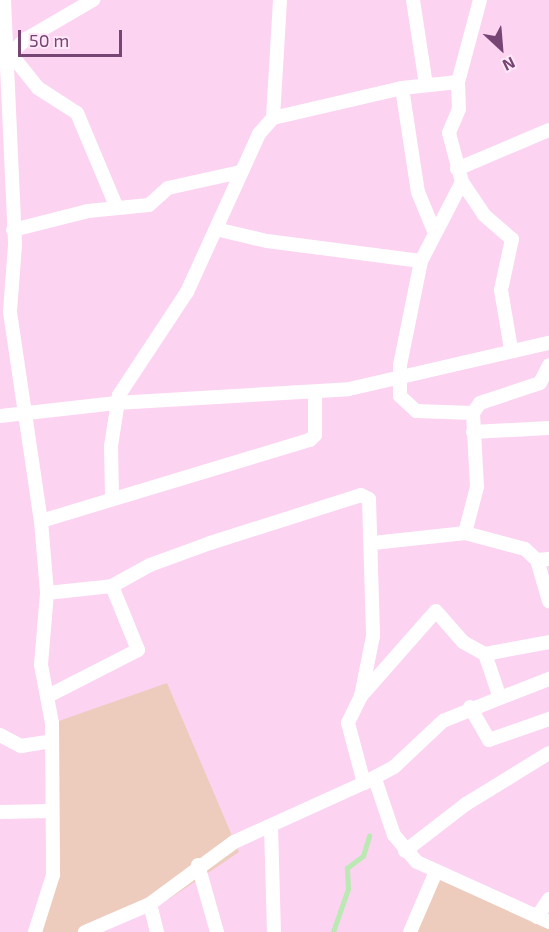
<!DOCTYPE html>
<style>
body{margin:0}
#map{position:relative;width:549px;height:932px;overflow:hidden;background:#fee0f4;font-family:"Exo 2",sans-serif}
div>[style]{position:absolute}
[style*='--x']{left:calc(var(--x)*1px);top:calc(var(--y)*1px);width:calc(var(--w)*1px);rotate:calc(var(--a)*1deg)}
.residential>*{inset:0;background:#fcd3f1}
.green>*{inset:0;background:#edccbd}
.stream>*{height:4.5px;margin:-2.25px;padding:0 2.25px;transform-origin:2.25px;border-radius:2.25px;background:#bae9b3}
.minor>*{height:14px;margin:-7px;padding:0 7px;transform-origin:7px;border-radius:7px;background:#fff}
span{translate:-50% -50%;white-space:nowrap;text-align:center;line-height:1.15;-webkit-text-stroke:4.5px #ffe8f8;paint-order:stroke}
.north{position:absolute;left:471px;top:18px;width:60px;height:60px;-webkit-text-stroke:4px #ffe8f8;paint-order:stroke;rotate:154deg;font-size:16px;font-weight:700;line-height:24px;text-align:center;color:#774574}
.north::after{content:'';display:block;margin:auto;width:21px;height:27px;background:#774574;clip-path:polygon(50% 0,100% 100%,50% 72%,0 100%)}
.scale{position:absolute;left:18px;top:30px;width:104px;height:27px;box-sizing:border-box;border:3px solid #774574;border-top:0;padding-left:8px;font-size:18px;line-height:21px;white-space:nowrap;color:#774574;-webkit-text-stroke:4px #ffe8f8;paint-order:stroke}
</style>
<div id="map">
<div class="residential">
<i style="clip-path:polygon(0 0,549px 0,549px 924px,416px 932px,0 932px)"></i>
</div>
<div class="green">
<i style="clip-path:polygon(167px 683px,239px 852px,169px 899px,78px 932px,38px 932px,60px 870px,56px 722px)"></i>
<i style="clip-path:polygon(439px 878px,549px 924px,549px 932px,416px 932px)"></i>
</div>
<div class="stream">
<i style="--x:333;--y:932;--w:46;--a:-70.8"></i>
<i style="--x:348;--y:889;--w:21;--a:-93"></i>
<i style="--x:347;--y:868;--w:20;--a:-37"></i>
<i style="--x:363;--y:856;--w:21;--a:-73"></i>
</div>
<div class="minor">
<i style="--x:4;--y:0;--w:245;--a:87.4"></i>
<i style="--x:15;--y:245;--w:67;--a:94.3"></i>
<i style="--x:10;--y:312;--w:211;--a:81.6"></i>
<i style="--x:41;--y:521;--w:72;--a:85.2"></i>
<i style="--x:47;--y:593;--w:72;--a:94.8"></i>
<i style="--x:41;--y:665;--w:59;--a:79.3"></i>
<i style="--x:52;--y:723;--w:152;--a:89.6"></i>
<i style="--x:53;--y:875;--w:60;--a:107.5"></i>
<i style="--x:413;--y:0;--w:86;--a:81.3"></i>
<i style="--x:480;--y:0;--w:85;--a:105"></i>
<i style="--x:458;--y:82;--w:27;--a:88"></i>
<i style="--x:459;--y:109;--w:26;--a:113"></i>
<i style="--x:449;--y:133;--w:51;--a:75.1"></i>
<i style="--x:462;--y:182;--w:89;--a:117.4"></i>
<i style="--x:421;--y:261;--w:106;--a:101.4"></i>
<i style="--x:400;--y:365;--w:31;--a:90"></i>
<i style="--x:400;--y:396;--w:22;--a:43"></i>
<i style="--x:416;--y:411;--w:57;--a:2"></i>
<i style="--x:473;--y:413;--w:12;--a:-55"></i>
<i style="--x:480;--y:403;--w:63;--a:-18.4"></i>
<i style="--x:540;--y:383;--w:20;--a:-63"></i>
<i style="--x:10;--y:53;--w:45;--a:51.3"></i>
<i style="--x:38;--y:88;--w:46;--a:32.7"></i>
<i style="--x:77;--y:113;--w:103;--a:67.2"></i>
<i style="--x:5;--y:59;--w:29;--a:-44"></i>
<i style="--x:26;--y:39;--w:78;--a:-30.2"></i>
<i style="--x:402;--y:88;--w:105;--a:81.3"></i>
<i style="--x:418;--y:192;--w:42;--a:67.7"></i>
<i style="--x:273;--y:118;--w:118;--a:-86.6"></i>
<i style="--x:457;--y:169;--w:100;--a:-23"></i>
<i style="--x:462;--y:182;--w:40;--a:56"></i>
<i style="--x:484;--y:215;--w:37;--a:41"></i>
<i style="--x:512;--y:239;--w:52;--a:102.2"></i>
<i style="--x:501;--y:290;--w:60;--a:80.4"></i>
<i style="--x:13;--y:230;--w:77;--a:-14.2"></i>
<i style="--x:88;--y:211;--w:61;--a:-5.6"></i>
<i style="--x:149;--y:205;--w:25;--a:-42"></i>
<i style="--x:168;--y:188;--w:74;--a:-12.5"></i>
<i style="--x:220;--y:230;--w:48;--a:13.2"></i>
<i style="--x:267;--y:241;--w:155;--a:7.4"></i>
<i style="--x:0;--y:416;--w:117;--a:-6.4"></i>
<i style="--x:116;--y:403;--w:233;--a:-3.4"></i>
<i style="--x:349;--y:389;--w:205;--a:-13"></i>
<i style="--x:473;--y:432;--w:76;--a:-3"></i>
<i style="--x:112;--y:496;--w:50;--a:-91.1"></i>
<i style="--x:111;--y:446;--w:52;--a:-81.1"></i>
<i style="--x:119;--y:395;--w:123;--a:-56.6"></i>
<i style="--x:187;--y:292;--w:174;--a:-65.5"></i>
<i style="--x:259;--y:134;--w:21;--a:-49"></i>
<i style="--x:273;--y:118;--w:132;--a:-13.1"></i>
<i style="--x:402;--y:88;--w:56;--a:-6.1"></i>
<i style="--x:41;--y:521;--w:281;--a:-16.8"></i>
<i style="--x:310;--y:440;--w:7;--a:-45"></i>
<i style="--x:315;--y:435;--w:43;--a:-90"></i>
<i style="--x:465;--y:533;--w:62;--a:14.9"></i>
<i style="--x:525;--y:549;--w:16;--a:43"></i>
<i style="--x:537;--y:560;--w:12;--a:-5"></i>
<i style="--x:373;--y:543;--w:93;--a:-6.2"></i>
<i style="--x:465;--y:533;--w:48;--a:-75.4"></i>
<i style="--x:477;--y:487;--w:74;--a:-93.1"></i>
<i style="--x:537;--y:560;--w:43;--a:73.7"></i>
<i style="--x:47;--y:593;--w:65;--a:-6.1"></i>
<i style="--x:112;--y:586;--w:43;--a:-28.9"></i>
<i style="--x:150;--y:565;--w:64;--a:-20.1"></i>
<i style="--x:210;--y:543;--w:158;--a:-17.6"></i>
<i style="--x:361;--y:495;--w:9;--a:27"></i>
<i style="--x:369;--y:499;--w:137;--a:88.3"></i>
<i style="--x:373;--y:636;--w:61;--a:101.3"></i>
<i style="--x:361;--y:696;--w:30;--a:116"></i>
<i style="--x:348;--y:723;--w:62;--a:75.1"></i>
<i style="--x:364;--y:783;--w:143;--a:155.6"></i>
<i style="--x:234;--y:842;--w:104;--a:143.6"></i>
<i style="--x:150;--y:904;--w:71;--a:156.7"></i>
<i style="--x:485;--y:654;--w:65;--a:-10.6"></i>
<i style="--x:48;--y:696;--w:101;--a:-27.1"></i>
<i style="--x:138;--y:650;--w:69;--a:-112.1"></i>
<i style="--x:361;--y:696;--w:113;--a:-48.6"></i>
<i style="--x:436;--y:611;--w:41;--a:48.9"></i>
<i style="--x:463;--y:642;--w:25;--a:29"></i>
<i style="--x:485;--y:654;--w:46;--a:71.2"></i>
<i style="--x:500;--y:698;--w:61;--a:158"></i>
<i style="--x:443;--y:721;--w:67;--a:136.8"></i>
<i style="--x:394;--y:767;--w:34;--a:152"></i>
<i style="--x:500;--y:698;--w:53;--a:-21.2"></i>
<i style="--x:470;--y:707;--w:38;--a:60"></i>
<i style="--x:489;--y:740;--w:64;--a:-19.3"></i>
<i style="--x:0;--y:735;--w:24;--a:28"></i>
<i style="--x:21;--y:746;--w:31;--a:-9"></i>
<i style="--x:375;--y:779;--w:59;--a:71.3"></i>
<i style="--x:394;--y:835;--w:35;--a:50"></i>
<i style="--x:417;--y:862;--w:145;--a:24.4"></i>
<i style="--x:0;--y:812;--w:52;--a:-1.1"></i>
<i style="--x:271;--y:826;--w:106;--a:88.4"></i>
<i style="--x:405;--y:851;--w:77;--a:-37.6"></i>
<i style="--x:466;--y:804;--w:97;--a:-31.6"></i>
<i style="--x:198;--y:865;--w:70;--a:74.2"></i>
<i style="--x:150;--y:904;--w:29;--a:76"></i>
<i style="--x:537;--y:917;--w:22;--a:-56"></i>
<i style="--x:410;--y:932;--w:63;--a:-66.7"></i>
</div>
<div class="north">N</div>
<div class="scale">50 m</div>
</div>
